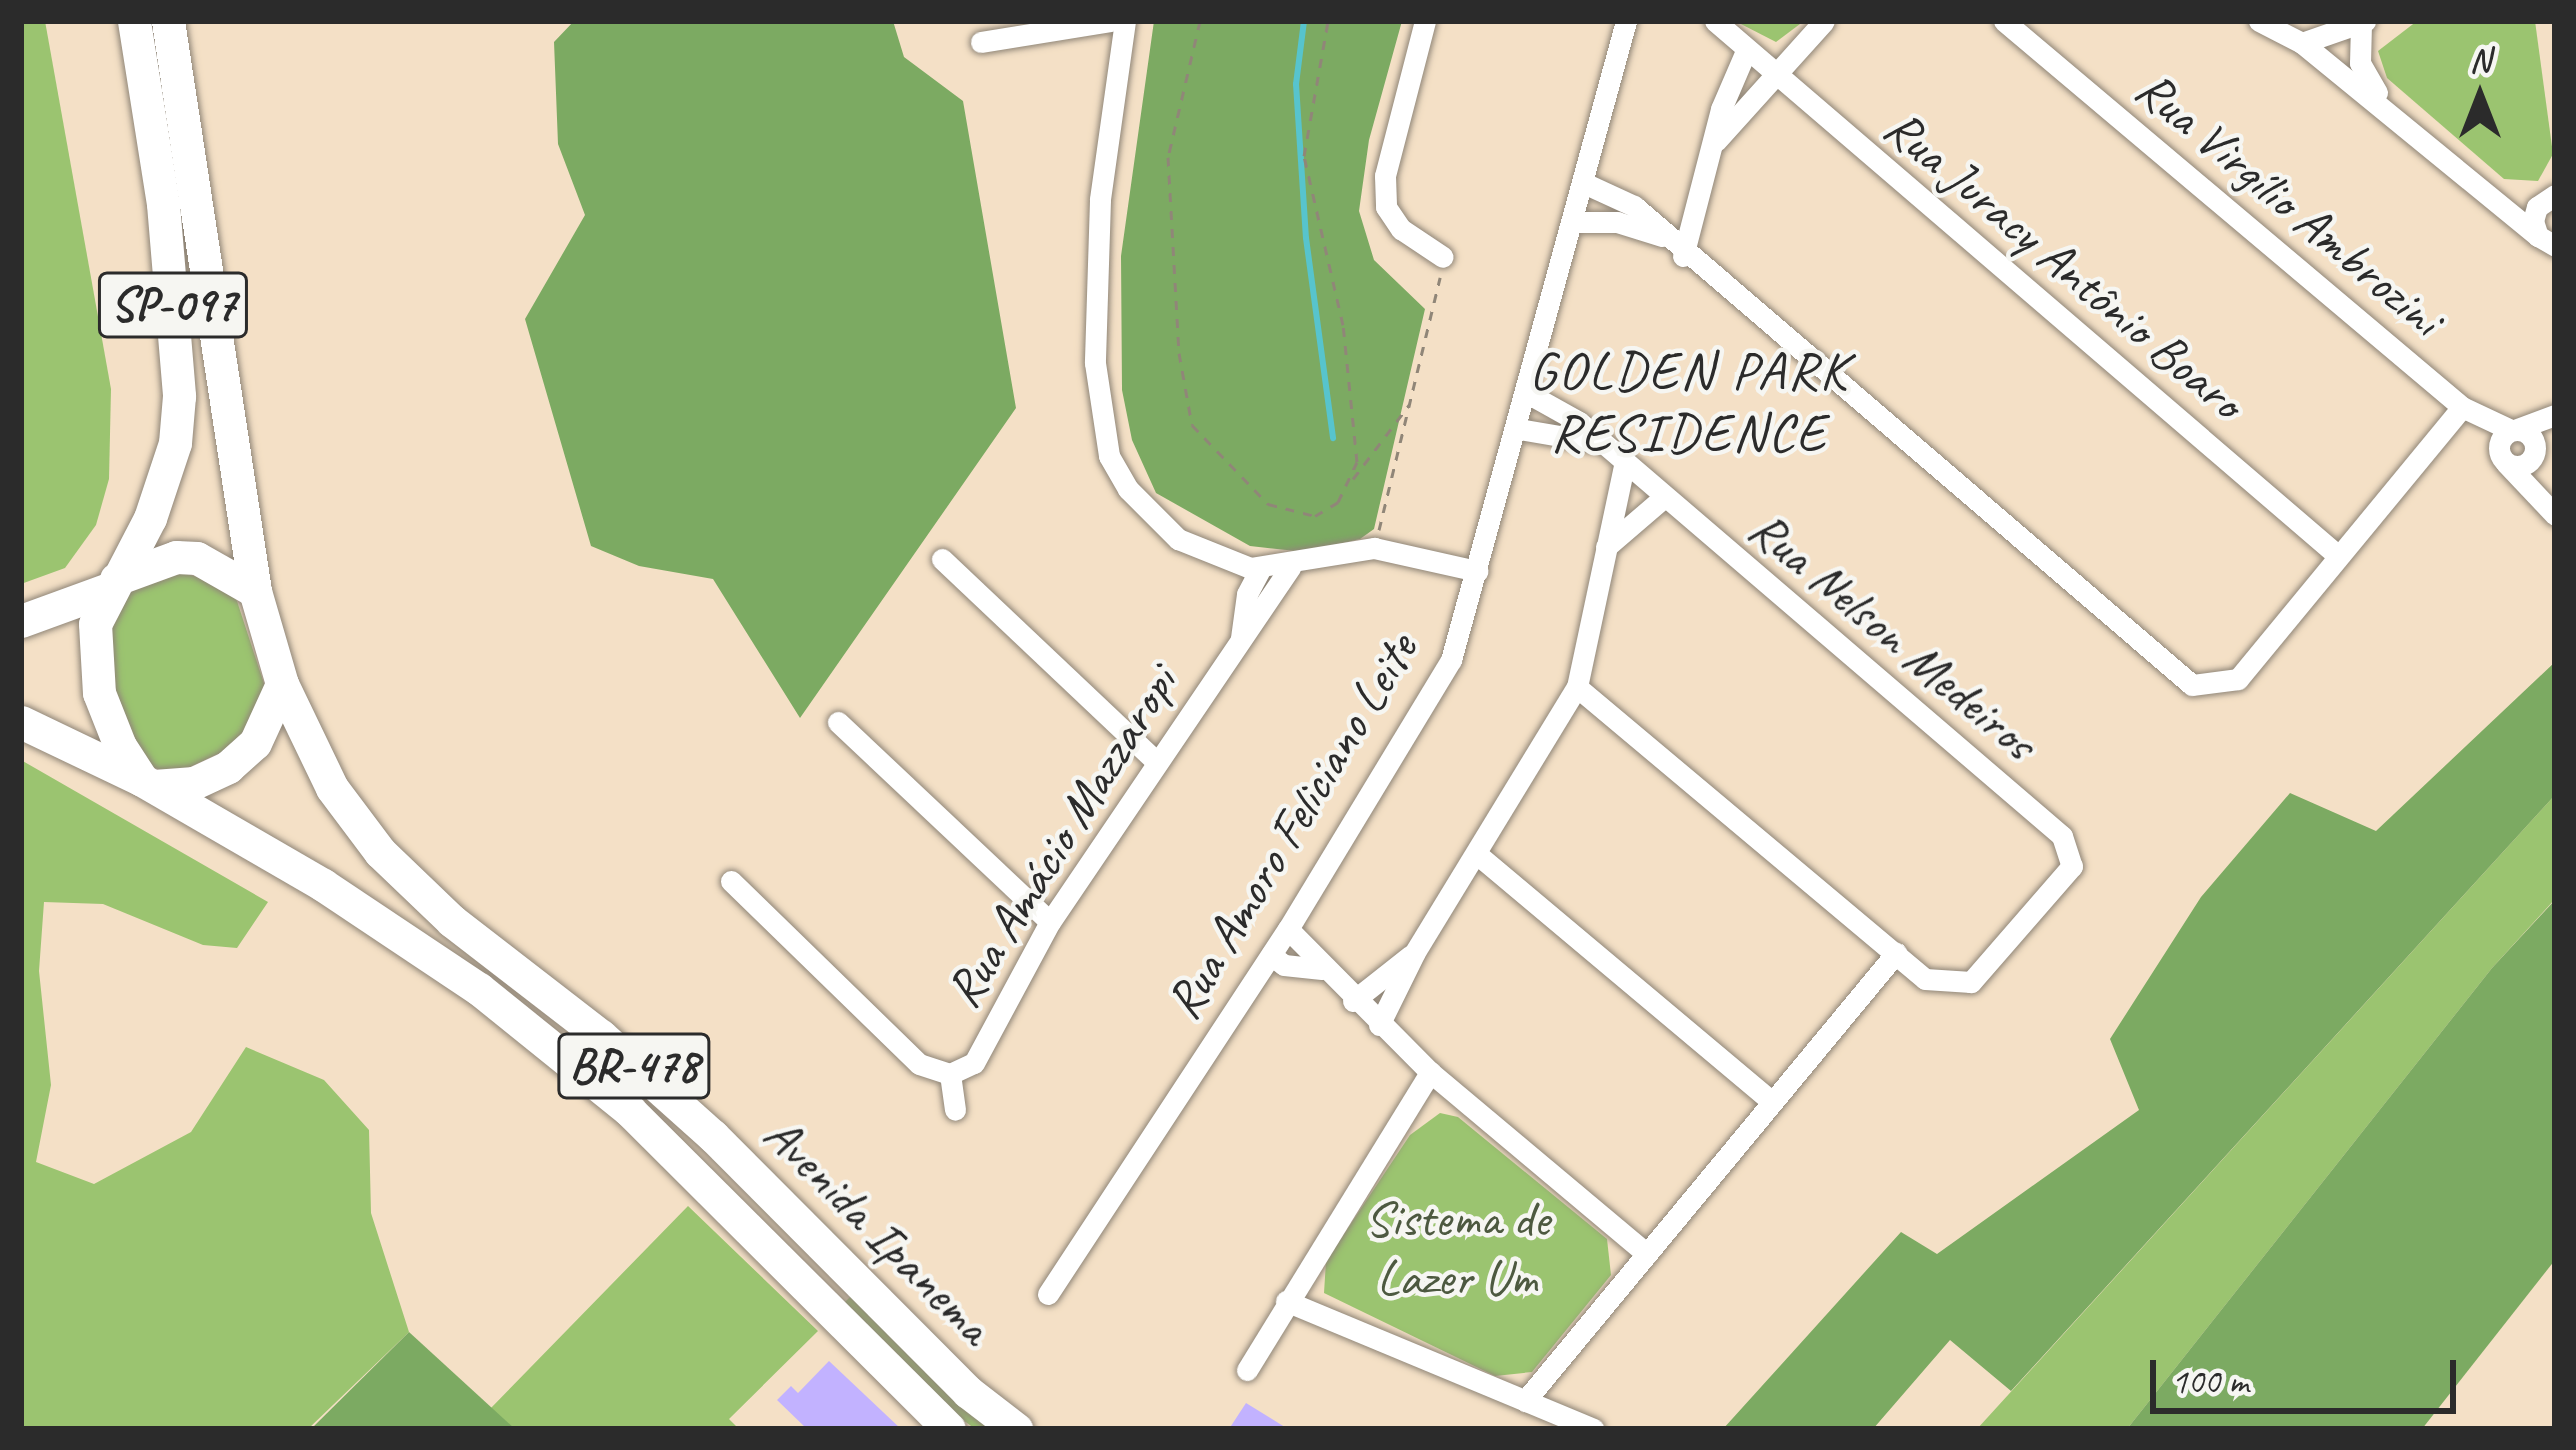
<!DOCTYPE html>
<meta charset="utf-8">
<style>
body{margin:0}
#map{position:relative;width:2576px;height:1450px;overflow:hidden;background:#f4e0c6;font-family:Caveat,sans-serif}
div>[style]{position:absolute}
[style*='--x']{left:calc(var(--x)*1px);top:calc(var(--y)*1px);width:calc(var(--w)*1px);rotate:calc(var(--a)*1deg)}
.green>*{inset:0;background:#9bc470}
.forest>*{inset:0;background:#7caa62}
.stream>*{height:6px;margin:-3px;padding:0 3px;transform-origin:3px;border-radius:3px;background:#57c4cd}
.building>*{inset:0;background:#c2b2ff}
.path>*{height:3px;margin-top:-1.5px;transform-origin:0;background:repeating-linear-gradient(90deg,#908678 0 9px,transparent 0 18px)}
.roads{filter:drop-shadow(0 0 3px #908678) drop-shadow(0 0 3px #908678)}
.minor>*{height:21px;margin:-10.5px;padding:0 10.5px;transform-origin:10.5px;border-radius:10.5px;background:#fff}
.minor>.ring{margin:-10.5px;padding:0;box-sizing:content-box;background:none;border:21px solid #fff;border-radius:50%}
.primary>*{height:33px;margin:-16.5px;padding:0 16.5px;transform-origin:16.5px;border-radius:16.5px;background:#fff}
span{translate:-50% -50%;white-space:nowrap;text-align:center;line-height:1.15;-webkit-text-stroke:9px #f6f6f2;paint-order:stroke}
.shield-label span{padding:3px 9px;background:#f6f6f2;border:3px solid;border-radius:9px;-webkit-text-stroke-width:0}
.shield-label{font-size:48px;color:#2b2b2b;font-weight:700}
.street-label{font-size:51px;color:#2b2b2b}
.park-label{font-size:51px;color:#4d5940}
.neighbourhood-label{font-size:54px;color:#2b2b2b;letter-spacing:3px}
.frame{position:absolute;inset:0;border:24px solid #2b2b2b;pointer-events:none}
.north{position:absolute;left:2420px;top:36px;width:120px;height:120px;-webkit-text-stroke:9px #f6f6f2;paint-order:stroke;rotate:0deg;font-size:33px;font-weight:700;line-height:48px;text-align:center;color:#2b2b2b}
.north::after{content:'';display:block;margin:auto;width:42px;height:54px;background:#2b2b2b;clip-path:polygon(50% 0,100% 100%,50% 72%,0 100%)}
.scale{position:absolute;left:2150px;top:1360px;width:306px;height:54px;box-sizing:border-box;border:6px solid #2b2b2b;border-top:0;padding-left:15px;font-size:36px;line-height:42px;white-space:nowrap;color:#2b2b2b;-webkit-text-stroke:9px #f6f6f2;paint-order:stroke}
</style>
<div id="map">
<div class="green">
<i style="clip-path:polygon(21px 21px,45px 21px,111px 389px,109px 479px,96px 525px,65px 568px,21px 584px)"></i>
<i style="clip-path:polygon(1735px 21px,1804px 21px,1776px 42px)"></i>
<i style="clip-path:polygon(2417px 21px,2535px 21px,2553px 154px,2538px 181px,2504px 179px,2387px 78px,2378px 51px)"></i>
<i style="clip-path:polygon(178px 572px,222px 583px,237px 601px,269px 699px,239px 744px,175px 774px,152px 767px,118px 711px,105px 641px,123px 593px)"></i>
<i style="clip-path:polygon(21px 760px,268px 902px,237px 948px,203px 945px,103px 904px,44px 902px,39px 971px,51px 1085px,36px 1162px,94px 1184px,191px 1132px,246px 1047px,324px 1080px,369px 1130px,371px 1213px,409px 1332px,308px 1429px,21px 1429px)"></i>
<i style="clip-path:polygon(2555px 795px,2555px 899px,2492px 968px,2127px 1429px,1977px 1429px)"></i>
<i style="clip-path:polygon(1440px 1113px,1458px 1117px,1607px 1239px,1611px 1275px,1532px 1372px,1495px 1376px,1324px 1293px,1326px 1261px,1410px 1135px)"></i>
<i style="clip-path:polygon(688px 1206px,818px 1331px,729px 1419px,739px 1429px,513px 1429px,490px 1409px)"></i>
<i style="clip-path:polygon(852px 1295px,994px 1429px,975px 1429px,946px 1407px,841px 1306px)"></i>
</div>
<div class="forest">
<i style="clip-path:polygon(574px 21px,893px 21px,904px 57px,963px 101px,1016px 408px,800px 718px,713px 579px,639px 566px,591px 546px,525px 319px,585px 215px,558px 144px,554px 42px)"></i>
<i style="clip-path:polygon(1154px 21px,1402px 21px,1369px 140px,1359px 211px,1374px 260px,1425px 309px,1374px 529px,1360px 539px,1305px 552px,1250px 546px,1156px 493px,1132px 440px,1122px 390px,1121px 256px)"></i>
<i style="clip-path:polygon(2555px 662px,2555px 795px,2011px 1391px,1950px 1340px,1873px 1429px,1723px 1429px,1901px 1232px,1937px 1254px,2139px 1110px,2110px 1039px,2201px 897px,2290px 793px,2376px 831px)"></i>
<i style="clip-path:polygon(2555px 900px,2555px 1260px,2422px 1429px,2127px 1429px,2492px 968px)"></i>
<i style="clip-path:polygon(409px 1332px,515px 1429px,311px 1429px)"></i>
</div>
<div class="stream">
<i style="--x:1304;--y:21;--w:64;--a:97.2"></i>
<i style="--x:1296;--y:84;--w:154;--a:86.3"></i>
<i style="--x:1306;--y:238;--w:202;--a:82.3"></i>
</div>
<div class="building">
<i style="clip-path:polygon(829px 1361px,901px 1429px,807px 1429px,777px 1400px,791px 1386px,798px 1393px)"></i>
<i style="clip-path:polygon(1246px 1403px,1288px 1429px,1229px 1429px)"></i>
</div>
<div class="path">
<i style="--x:1200;--y:21;--w:140;--a:103.2"></i>
<i style="--x:1168;--y:157;--w:196;--a:86.8"></i>
<i style="--x:1179;--y:353;--w:73;--a:79.8"></i>
<i style="--x:1192;--y:425;--w:110;--a:46.1"></i>
<i style="--x:1268;--y:504;--w:49;--a:14.3"></i>
<i style="--x:1315;--y:516;--w:27;--a:-31"></i>
<i style="--x:1338;--y:502;--w:44;--a:-64.6"></i>
<i style="--x:1357;--y:462;--w:138;--a:-95.8"></i>
<i style="--x:1343;--y:325;--w:173;--a:-103"></i>
<i style="--x:1304;--y:156;--w:137;--a:-79.9"></i>
<i style="--x:1353;--y:479;--w:93;--a:-52.9"></i>
<i style="--x:1379;--y:530;--w:260;--a:-76.4"></i>
</div>
<div class="roads">
<div class="minor">
<i style="--x:1125;--y:21;--w:181;--a:98"></i>
<i style="--x:1100;--y:200;--w:163;--a:91.8"></i>
<i style="--x:1095;--y:363;--w:94;--a:81.4"></i>
<i style="--x:1109;--y:456;--w:38;--a:60"></i>
<i style="--x:1128;--y:489;--w:71;--a:45"></i>
<i style="--x:1178;--y:539;--w:78;--a:21.9"></i>
<i style="--x:1250;--y:568;--w:126;--a:-9.2"></i>
<i style="--x:1374;--y:548;--w:106;--a:12.6"></i>
<i style="--x:1425;--y:21;--w:160;--a:104.5"></i>
<i style="--x:1385;--y:176;--w:31;--a:88"></i>
<i style="--x:1386;--y:207;--w:27;--a:56"></i>
<i style="--x:1401;--y:229;--w:50;--a:33.7"></i>
<i style="--x:1715;--y:21;--w:818;--a:40.64"></i>
<i style="--x:2004;--y:21;--w:599;--a:40.12"></i>
<i style="--x:2462;--y:407;--w:54;--a:25.1"></i>
<i style="--x:2259;--y:21;--w:48;--a:27.1"></i>
<i style="--x:2302;--y:43;--w:67;--a:-19.2"></i>
<i style="--x:2361;--y:23;--w:40;--a:91.4"></i>
<i style="--x:2360;--y:63;--w:34;--a:60"></i>
<i style="--x:981;--y:42;--w:131;--a:-9.2"></i>
<i style="--x:2302;--y:43;--w:305;--a:39.3"></i>
<i style="--x:1716;--y:141;--w:161;--a:-48"></i>
<i style="--x:1586;--y:184;--w:53;--a:24.6"></i>
<i style="--x:1634;--y:206;--w:735;--a:40.64"></i>
<i style="--x:2192;--y:685;--w:46;--a:-7.4"></i>
<i style="--x:2238;--y:679;--w:352;--a:-50.5"></i>
<i style="--x:2555;--y:195;--w:22;--a:146"></i>
<i style="--x:2537;--y:207;--w:15;--a:106"></i>
<i style="--x:2533;--y:221;--w:16;--a:72"></i>
<i style="--x:2538;--y:236;--w:20;--a:30"></i>
<i style="--x:1575;--y:222;--w:42;--a:0"></i>
<i style="--x:1617;--y:222;--w:47;--a:17.3"></i>
<i style="--x:1683;--y:256;--w:152;--a:-75.5"></i>
<i style="--x:1721;--y:109;--w:63;--a:-66.7"></i>
<i style="--x:1529;--y:394;--w:57;--a:29.2"></i>
<i style="--x:1579;--y:422;--w:636;--a:40.6"></i>
<i style="--x:2062;--y:836;--w:32;--a:72"></i>
<i style="--x:2072;--y:866;--w:154;--a:131"></i>
<i style="--x:1971;--y:982;--w:46;--a:-176.3"></i>
<i style="--x:1925;--y:979;--w:454;--a:-140"></i>
<i style="--x:1519;--y:429;--w:77;--a:9.7"></i>
<i style="--x:2517;--y:429;--w:40;--a:-20.2"></i>
<i class="ring" style="left:2499px;top:430px;width:15px;height:15px"></i>
<i style="--x:2506;--y:463;--w:71;--a:46.7"></i>
<i style="--x:1606;--y:547;--w:74;--a:-40.6"></i>
<i style="--x:942;--y:559;--w:296;--a:43.4"></i>
<i style="--x:1241;--y:638;--w:44;--a:-82.2"></i>
<i style="--x:1247;--y:594;--w:30;--a:-62"></i>
<i style="--x:838;--y:722;--w:291;--a:43.3"></i>
<i style="--x:1478;--y:855;--w:383;--a:40"></i>
<i style="--x:731;--y:881;--w:262;--a:44.2"></i>
<i style="--x:919;--y:1064;--w:33;--a:18"></i>
<i style="--x:1288;--y:929;--w:202;--a:45.2"></i>
<i style="--x:1430;--y:1072;--w:283;--a:40"></i>
<i style="--x:1271;--y:955;--w:16;--a:38"></i>
<i style="--x:1284;--y:965;--w:38;--a:6"></i>
<i style="--x:1353;--y:1001;--w:73;--a:-38.3"></i>
<i style="--x:1379;--y:1025;--w:81;--a:-63.7"></i>
<i style="--x:1415;--y:952;--w:311;--a:-58.6"></i>
<i style="--x:1577;--y:687;--w:226;--a:-78"></i>
<i style="--x:950;--y:1074;--w:26;--a:-25"></i>
<i style="--x:974;--y:1063;--w:160;--a:-61.7"></i>
<i style="--x:1050;--y:922;--w:429;--a:-55.9"></i>
<i style="--x:950;--y:1074;--w:36;--a:82"></i>
<i style="--x:1048;--y:1294;--w:437;--a:-56.7"></i>
<i style="--x:1288;--y:929;--w:315;--a:-58.8"></i>
<i style="--x:1451;--y:660;--w:663;--a:-74.68"></i>
<i style="--x:1286;--y:1301;--w:333;--a:22.6"></i>
<i style="--x:1247;--y:1370;--w:350;--a:-58.4"></i>
<i style="--x:1525;--y:1401;--w:582;--a:-50.37"></i>
</div>
<div class="primary">
<i style="--x:134;--y:21;--w:185;--a:81"></i>
<i style="--x:163;--y:204;--w:193;--a:85.2"></i>
<i style="--x:179;--y:396;--w:47;--a:94.9"></i>
<i style="--x:175;--y:443;--w:79;--a:108.4"></i>
<i style="--x:150;--y:518;--w:119;--a:117.4"></i>
<i style="--x:95;--y:624;--w:69;--a:86.7"></i>
<i style="--x:99;--y:693;--w:57;--a:68.4"></i>
<i style="--x:120;--y:746;--w:40;--a:57.1"></i>
<i style="--x:142;--y:780;--w:209;--a:30.1"></i>
<i style="--x:323;--y:885;--w:187;--a:33.7"></i>
<i style="--x:479;--y:989;--w:194;--a:38.9"></i>
<i style="--x:630;--y:1111;--w:450;--a:44.9"></i>
<i style="--x:168;--y:21;--w:577;--a:81.32"></i>
<i style="--x:255;--y:591;--w:97;--a:73.8"></i>
<i style="--x:282;--y:684;--w:115;--a:64.3"></i>
<i style="--x:332;--y:788;--w:80;--a:53.1"></i>
<i style="--x:380;--y:852;--w:100;--a:43.8"></i>
<i style="--x:452;--y:921;--w:188;--a:37.7"></i>
<i style="--x:601;--y:1036;--w:150;--a:41.8"></i>
<i style="--x:713;--y:1136;--w:361;--a:45.1"></i>
<i style="--x:968;--y:1392;--w:61;--a:37.6"></i>
<i style="--x:116;--y:579;--w:64;--a:-20.1"></i>
<i style="--x:176;--y:557;--w:21;--a:3"></i>
<i style="--x:197;--y:558;--w:67;--a:29.6"></i>
<i style="--x:21;--y:621;--w:94;--a:-20"></i>
<i style="--x:21;--y:722;--w:134;--a:25.6"></i>
<i style="--x:154;--y:786;--w:40;--a:-4.3"></i>
<i style="--x:194;--y:783;--w:38;--a:-25"></i>
<i style="--x:228;--y:767;--w:36;--a:-42"></i>
<i style="--x:255;--y:743;--w:65;--a:-65.4"></i>
</div>
</div>
<div class="shield-label">
<span style="left:173px;top:305px">SP-097</span>
<span style="left:634px;top:1066px">BR-478</span>
</div>
<div class="street-label">
<span style="left:2289px;top:203px;rotate:40deg">Rua Virgílio Ambrozini</span>
<span style="left:2064px;top:264px;rotate:40deg">Rua Juracy Antônio Boaro</span>
<span style="left:1893px;top:635px;rotate:40deg">Rua Nelson Medeiros</span>
<span style="left:1291px;top:826px;rotate:-59deg">Rua Amoro Feliciano Leite</span>
<span style="left:1061px;top:837px;rotate:-58deg">Rua Amácio Mazzaropi</span>
<span style="left:878px;top:1230px;rotate:45deg">Avenida Ipanema</span>
</div>
<div class="park-label">
<span style="left:1457px;top:1248px">Sistema de<br>Lazer Um</span>
</div>
<div class="neighbourhood-label">
<span style="left:1689px;top:401px">GOLDEN PARK<br>RESIDENCE</span>
</div>
<div class="frame"></div>
<div class="north">N</div>
<div class="scale">100 m</div>
</div>
